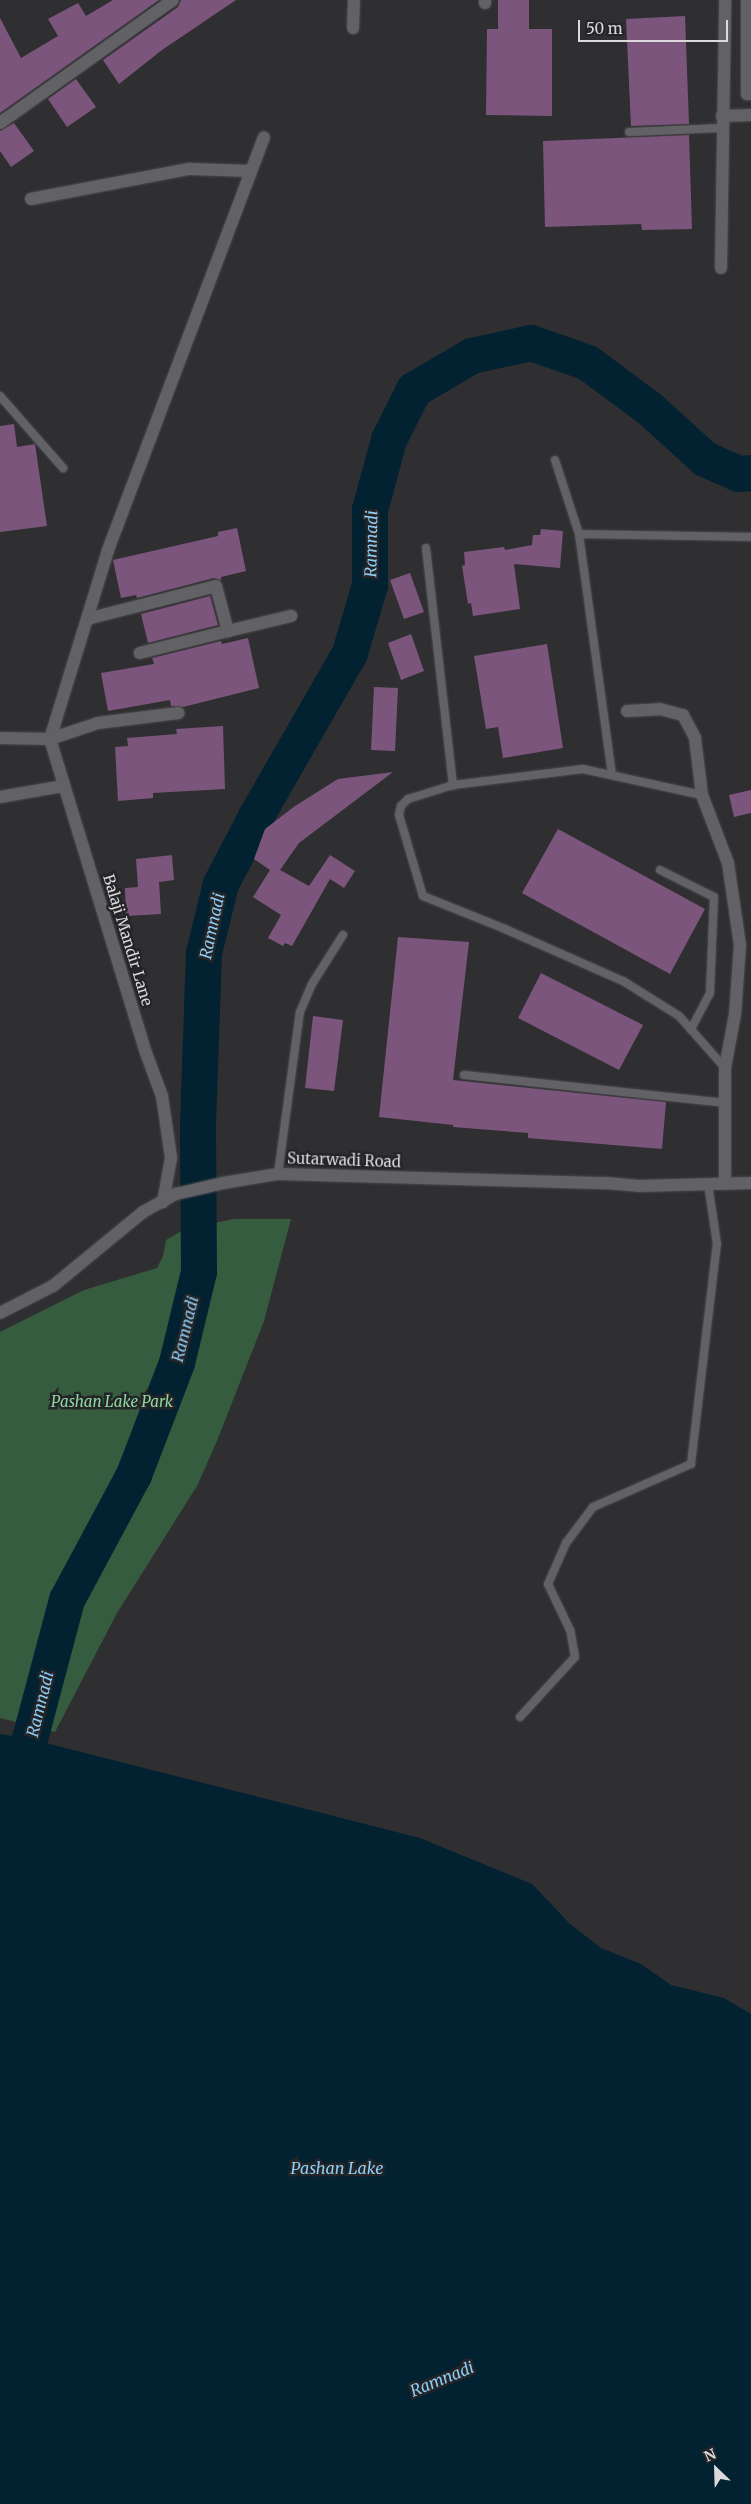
<!DOCTYPE html>
<style>
body{margin:0}
#map{position:relative;width:751px;height:2504px;overflow:hidden;background:#2f2f32;font-family:Merriweather,serif}
div>[style]{position:absolute}
[style*='--x']{left:calc(var(--x)*1px);top:calc(var(--y)*1px);width:calc(var(--w)*1px);rotate:calc(var(--a)*1deg)}
.green>*{inset:0;background:#365c3f}
.water>*{inset:0;background:#022131}
.river>*{height:36px;margin:-18px;padding:0 18px;transform-origin:18px;border-radius:18px;background:#022131}
.building>*{inset:0;background:#7c557d}
.roads{filter:drop-shadow(0 0 1px #4a4a4c) drop-shadow(0 0 1px #4a4a4c)}
.lane>*{height:8px;margin:-4px;padding:0 4px;transform-origin:4px;border-radius:4px;background:#626266}
.street>*{height:12px;margin:-6px;padding:0 6px;transform-origin:6px;border-radius:6px;background:#626266}
.secondary>*{height:12px;margin:-6px;padding:0 6px;transform-origin:6px;border-radius:6px;background:#626266}
span{translate:-50% -50%;white-space:nowrap;text-align:center;line-height:1.15;-webkit-text-stroke:5px #252528;paint-order:stroke}
.street-label{font-size:15px;color:#dadadc}
.park-label{font-size:15px;color:#8ed9a0;font-style:italic}
.water-label{font-size:16px;color:#8dcef6;font-style:italic}
.north{position:absolute;left:691px;top:2444px;width:50px;height:50px;-webkit-text-stroke:4px #252528;paint-order:stroke;rotate:336deg;font-size:14px;font-weight:700;line-height:20px;text-align:center;color:#dadadc}
.north::after{content:'';display:block;margin:auto;width:18px;height:22px;background:#dadadc;clip-path:polygon(50% 0,100% 100%,50% 72%,0 100%)}
.scale{position:absolute;left:578px;top:20px;width:150px;height:22px;box-sizing:border-box;border:2px solid #dadadc;border-top:0;padding-left:6px;font-size:15px;line-height:18px;white-space:nowrap;color:#dadadc;-webkit-text-stroke:4px #252528;paint-order:stroke}
</style>
<div id="map">
<div class="green">
<i style="clip-path:polygon(234px 1219px,291px 1219px,264px 1321px,217px 1441px,197px 1486px,117px 1613px,55px 1732px,0 1718px,0 1332px,84px 1290px,157px 1268px,163px 1256px,166px 1240px,185px 1229px)"></i>
</div>
<div class="water">
<i style="clip-path:polygon(0 1734px,30px 1739px,420px 1838px,532px 1884px,570px 1924px,601px 1948px,641px 1964px,671px 1985px,724px 1998px,751px 2014px,751px 2504px,0 2504px)"></i>
</div>
<div class="river">
<i style="--x:22;--y:1789;--w:51;--a:-80.9"></i>
<i style="--x:30;--y:1739;--w:144;--a:-75.1"></i>
<i style="--x:67;--y:1600;--w:142;--a:-61.8"></i>
<i style="--x:134;--y:1475;--w:120;--a:-69"></i>
<i style="--x:177;--y:1363;--w:94;--a:-76.4"></i>
<i style="--x:199;--y:1272;--w:148;--a:-90.4"></i>
<i style="--x:198;--y:1124;--w:171;--a:-88"></i>
<i style="--x:204;--y:953;--w:71;--a:-76.2"></i>
<i style="--x:221;--y:884;--w:78;--a:-62.4"></i>
<i style="--x:257;--y:815;--w:187;--a:-60.1"></i>
<i style="--x:350;--y:653;--w:71;--a:-73.6"></i>
<i style="--x:370;--y:585;--w:75;--a:-90"></i>
<i style="--x:370;--y:510;--w:73;--a:-74.8"></i>
<i style="--x:389;--y:440;--w:56;--a:-63.4"></i>
<i style="--x:414;--y:390;--w:67;--a:-30.4"></i>
<i style="--x:472;--y:356;--w:60;--a:-12.4"></i>
<i style="--x:531;--y:343;--w:60;--a:19.3"></i>
<i style="--x:588;--y:363;--w:77;--a:36.6"></i>
<i style="--x:650;--y:409;--w:74;--a:42.3"></i>
<i style="--x:705;--y:459;--w:36;--a:24"></i>
<i style="--x:738;--y:474;--w:13;--a:-4"></i>
</div>
<div class="building">
<i style="clip-path:polygon(113px 0,159px 0,0 113px,0 18px,21px 58px,58px 36px,48px 19px,78px 3px,86px 16px)"></i>
<i style="clip-path:polygon(181px 0,236px 0,162px 50px,119px 84px,103px 60px,178px 7px)"></i>
<i style="clip-path:polygon(498px 0,529px 0,529px 29px,552px 29px,552px 116px,486px 115px,487px 29px,498px 29px)"></i>
<i style="clip-path:polygon(685px 16px,689px 124px,631px 126px,626px 19px)"></i>
<i style="clip-path:polygon(76px 79px,96px 107px,67px 127px,48px 99px)"></i>
<i style="clip-path:polygon(14px 123px,34px 151px,11px 167px,0 151px,0 131px)"></i>
<i style="clip-path:polygon(689px 135px,692px 229px,642px 230px,641px 224px,545px 227px,543px 141px)"></i>
<i style="clip-path:polygon(14px 424px,17px 447px,35px 444px,47px 526px,0 532px,0 426px)"></i>
<i style="clip-path:polygon(237px 528px,246px 571px,221px 577px,221px 580px,214px 578px,137px 598px,136px 595px,121px 598px,113px 560px,218px 536px,218px 532px)"></i>
<i style="clip-path:polygon(541px 529px,563px 531px,560px 568px,514px 564px,520px 609px,473px 616px,471px 603px,468px 604px,462px 566px,465px 565px,464px 552px,504px 547px,505px 550px,532px 545px,533px 535px,540px 535px)"></i>
<i style="clip-path:polygon(410px 573px,424px 612px,404px 619px,390px 580px)"></i>
<i style="clip-path:polygon(210px 596px,218px 625px,148px 643px,141px 614px)"></i>
<i style="clip-path:polygon(411px 634px,424px 671px,401px 680px,388px 643px)"></i>
<i style="clip-path:polygon(248px 638px,259px 688px,183px 707px,171px 706px,170px 700px,108px 711px,101px 673px,154px 664px,152px 658px,221px 641px,222px 644px)"></i>
<i style="clip-path:polygon(547px 644px,563px 748px,503px 758px,498px 727px,486px 729px,474px 656px)"></i>
<i style="clip-path:polygon(374px 687px,398px 688px,395px 751px,371px 750px)"></i>
<i style="clip-path:polygon(223px 726px,225px 789px,153px 793px,153px 798px,118px 801px,115px 747px,128px 746px,127px 738px,177px 734px,176px 729px)"></i>
<i style="clip-path:polygon(393px 772px,299px 843px,280px 870px,309px 886px,330px 855px,355px 871px,344px 888px,330px 879px,292px 946px,285px 943px,283px 946px,268px 938px,281px 915px,253px 897px,270px 870px,254px 859px,265px 829px,295px 806px,338px 779px)"></i>
<i style="clip-path:polygon(751px 790px,751px 813px,734px 817px,729px 795px)"></i>
<i style="clip-path:polygon(558px 829px,705px 909px,670px 974px,522px 893px)"></i>
<i style="clip-path:polygon(172px 855px,174px 880px,159px 882px,161px 914px,126px 916px,125px 888px,138px 887px,136px 859px)"></i>
<i style="clip-path:polygon(398px 937px,469px 942px,453px 1080px,666px 1102px,662px 1149px,528px 1138px,528px 1133px,453px 1127px,453px 1125px,379px 1117px)"></i>
<i style="clip-path:polygon(541px 973px,643px 1025px,619px 1070px,518px 1018px)"></i>
<i style="clip-path:polygon(313px 1016px,343px 1020px,334px 1091px,305px 1088px)"></i>
</div>
<div class="roads">
<div class="lane">
<i style="--x:629;--y:132;--w:93;--a:-2.5"></i>
<i style="--x:0;--y:396;--w:96;--a:48.8"></i>
<i style="--x:555;--y:460;--w:78;--a:72"></i>
<i style="--x:579;--y:534;--w:243;--a:82.2"></i>
<i style="--x:579;--y:534;--w:172;--a:1"></i>
<i style="--x:426;--y:548;--w:239;--a:83.5"></i>
<i style="--x:702;--y:795;--w:122;--a:-167.7"></i>
<i style="--x:583;--y:769;--w:131;--a:173"></i>
<i style="--x:453;--y:785;--w:47;--a:162.7"></i>
<i style="--x:408;--y:799;--w:10;--a:135"></i>
<i style="--x:401;--y:806;--w:9;--a:103"></i>
<i style="--x:399;--y:815;--w:84;--a:73.5"></i>
<i style="--x:423;--y:896;--w:88;--a:21.9"></i>
<i style="--x:505;--y:929;--w:129;--a:23.8"></i>
<i style="--x:623;--y:981;--w:66;--a:32"></i>
<i style="--x:679;--y:1016;--w:69;--a:48.5"></i>
<i style="--x:660;--y:870;--w:60;--a:26.6"></i>
<i style="--x:714;--y:897;--w:96;--a:92.4"></i>
<i style="--x:710;--y:993;--w:41;--a:117.8"></i>
<i style="--x:464;--y:1075;--w:262;--a:6.1"></i>
<i style="--x:278;--y:1174;--w:163;--a:-82.3"></i>
<i style="--x:300;--y:1012;--w:30;--a:-67"></i>
<i style="--x:312;--y:984;--w:58;--a:-57.7"></i>
<i style="--x:520;--y:1717;--w:81;--a:-47.5"></i>
<i style="--x:575;--y:1657;--w:27;--a:-100"></i>
<i style="--x:570;--y:1630;--w:51;--a:-115.6"></i>
<i style="--x:548;--y:1584;--w:45;--a:-66.3"></i>
<i style="--x:566;--y:1543;--w:45;--a:-53.1"></i>
<i style="--x:593;--y:1507;--w:107;--a:-23.7"></i>
<i style="--x:691;--y:1464;--w:222;--a:-83.3"></i>
<i style="--x:717;--y:1244;--w:61;--a:-98.5"></i>
</div>
<div class="street">
<i style="--x:485;--y:0;--w:3;--a:90"></i>
<i style="--x:747;--y:0;--w:94;--a:90"></i>
<i style="--x:747;--y:94;--w:4;--a:0"></i>
<i style="--x:353;--y:28;--w:28;--a:-88"></i>
<i style="--x:722;--y:116;--w:29;--a:-2"></i>
<i style="--x:0;--y:123;--w:212;--a:-35.4"></i>
<i style="--x:31;--y:199;--w:161;--a:-10.8"></i>
<i style="--x:189;--y:169;--w:62;--a:1.8"></i>
<i style="--x:721;--y:268;--w:268;--a:-89.1"></i>
<i style="--x:87;--y:619;--w:133;--a:-14.3"></i>
<i style="--x:216;--y:586;--w:47;--a:75.1"></i>
<i style="--x:228;--y:631;--w:91;--a:166"></i>
<i style="--x:228;--y:631;--w:65;--a:-13.4"></i>
<i style="--x:627;--y:711;--w:33;--a:-3"></i>
<i style="--x:660;--y:709;--w:24;--a:15"></i>
<i style="--x:683;--y:715;--w:26;--a:62"></i>
<i style="--x:695;--y:738;--w:57;--a:83"></i>
<i style="--x:702;--y:795;--w:73;--a:69.1"></i>
<i style="--x:728;--y:863;--w:83;--a:81.7"></i>
<i style="--x:740;--y:945;--w:69;--a:94.1"></i>
<i style="--x:735;--y:1014;--w:55;--a:100.5"></i>
<i style="--x:725;--y:1068;--w:116;--a:90"></i>
<i style="--x:50;--y:739;--w:198;--a:-72.9"></i>
<i style="--x:108;--y:550;--w:441;--a:-69.3"></i>
<i style="--x:50;--y:739;--w:51;--a:-18.4"></i>
<i style="--x:98;--y:723;--w:81;--a:-7.1"></i>
<i style="--x:0;--y:797;--w:65;--a:-9.8"></i>
</div>
<div class="secondary">
<i style="--x:0;--y:738;--w:50;--a:1.1"></i>
<i style="--x:50;--y:739;--w:328;--a:73"></i>
<i style="--x:146;--y:1053;--w:46;--a:69.6"></i>
<i style="--x:162;--y:1096;--w:63;--a:81.7"></i>
<i style="--x:171;--y:1158;--w:45;--a:100.3"></i>
<i style="--x:0;--y:1313;--w:59;--a:-27"></i>
<i style="--x:53;--y:1286;--w:117;--a:-39.4"></i>
<i style="--x:143;--y:1212;--w:38;--a:-29"></i>
<i style="--x:176;--y:1194;--w:48;--a:-13.2"></i>
<i style="--x:223;--y:1183;--w:56;--a:-9.3"></i>
<i style="--x:278;--y:1174;--w:328;--a:1.6"></i>
<i style="--x:606;--y:1183;--w:33;--a:5"></i>
<i style="--x:639;--y:1186;--w:112;--a:-1.5"></i>
</div>
</div>
<div class="street-label">
<span style="left:128px;top:940px;rotate:73deg">Balaji Mandir Lane</span>
<span style="left:344px;top:1160px;rotate:2deg">Sutarwadi Road</span>
</div>
<div class="park-label">
<span style="left:112px;top:1402px">Pashan Lake Park</span>
</div>
<div class="water-label">
<span style="left:371px;top:544px;rotate:-89deg">Ramnadi</span>
<span style="left:212px;top:926px;rotate:-78deg">Ramnadi</span>
<span style="left:185px;top:1329px;rotate:-76deg">Ramnadi</span>
<span style="left:40px;top:1704px;rotate:-76deg">Ramnadi</span>
<span style="left:337px;top:2168px">Pashan Lake</span>
<span style="left:442px;top:2379px;rotate:-22deg">Ramnadi</span>
</div>
<div class="north">N</div>
<div class="scale">50 m</div>
</div>
